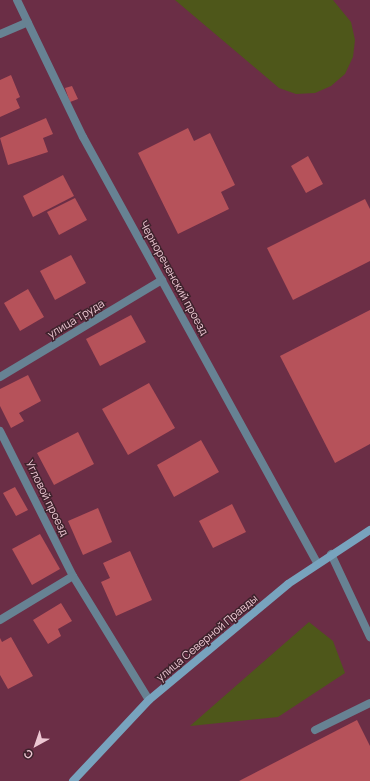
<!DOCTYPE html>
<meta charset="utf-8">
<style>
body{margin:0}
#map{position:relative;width:370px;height:781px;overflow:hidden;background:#6b2e46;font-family:Manrope,sans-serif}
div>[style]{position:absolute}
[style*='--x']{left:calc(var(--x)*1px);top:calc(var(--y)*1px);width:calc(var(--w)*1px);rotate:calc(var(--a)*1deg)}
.green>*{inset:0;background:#4e571a}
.building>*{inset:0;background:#b6525a}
.service>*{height:8px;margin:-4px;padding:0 4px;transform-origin:4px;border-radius:4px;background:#678293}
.minor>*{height:8px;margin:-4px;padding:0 4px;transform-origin:4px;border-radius:4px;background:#678293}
.secondary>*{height:8px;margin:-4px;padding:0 4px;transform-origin:4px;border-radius:4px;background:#78a3be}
span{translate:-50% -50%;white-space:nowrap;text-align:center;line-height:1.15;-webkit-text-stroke:3px #3e222c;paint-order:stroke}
.street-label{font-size:11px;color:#edc7d3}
.north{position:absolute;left:16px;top:725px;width:40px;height:40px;-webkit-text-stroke:3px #3e222c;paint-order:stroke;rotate:220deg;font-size:11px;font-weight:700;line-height:16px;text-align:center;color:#edc7d3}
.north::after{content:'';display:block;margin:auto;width:14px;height:18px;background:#edc7d3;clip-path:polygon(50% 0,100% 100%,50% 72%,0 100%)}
</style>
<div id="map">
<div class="green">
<i style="clip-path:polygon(175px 0,333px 0,351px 22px,355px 40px,353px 57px,345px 74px,331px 86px,315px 93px,296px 94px,279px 88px)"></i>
<i style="clip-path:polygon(309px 622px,333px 641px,345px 673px,278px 717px,190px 726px)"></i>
</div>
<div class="building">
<i style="clip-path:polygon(11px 75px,20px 97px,16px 99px,20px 108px,0 117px,0 80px)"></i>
<i style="clip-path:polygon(72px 86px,78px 99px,70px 102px,65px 88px)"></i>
<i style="clip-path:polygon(46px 118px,53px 134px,43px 138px,48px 152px,8px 165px,0 138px)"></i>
<i style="clip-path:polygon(188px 128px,194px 141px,210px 133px,235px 185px,221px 192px,229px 209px,178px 234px,138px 153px)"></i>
<i style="clip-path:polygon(308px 156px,323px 184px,306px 193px,291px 166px)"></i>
<i style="clip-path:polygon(63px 175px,74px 196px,33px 217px,23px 196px)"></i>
<i style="clip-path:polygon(75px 198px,87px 220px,59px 235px,47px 212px)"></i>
<i style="clip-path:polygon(365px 199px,370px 209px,370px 261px,293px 300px,267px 248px)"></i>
<i style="clip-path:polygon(71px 255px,86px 283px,55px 300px,40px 271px)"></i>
<i style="clip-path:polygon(28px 289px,44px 317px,20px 331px,4px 303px)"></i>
<i style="clip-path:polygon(370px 310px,370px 444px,335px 463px,280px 356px)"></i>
<i style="clip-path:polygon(131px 315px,146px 342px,100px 366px,86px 339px)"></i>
<i style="clip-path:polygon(28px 375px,41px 401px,19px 413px,24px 421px,11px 428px,0 406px,0 389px)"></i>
<i style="clip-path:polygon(149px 383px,175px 428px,128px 455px,102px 409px)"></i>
<i style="clip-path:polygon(78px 432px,94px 464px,54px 485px,37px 453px)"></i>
<i style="clip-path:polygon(201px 440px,219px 472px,174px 497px,157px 465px)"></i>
<i style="clip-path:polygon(15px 487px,28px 510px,16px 516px,3px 493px)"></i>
<i style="clip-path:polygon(232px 504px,246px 532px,213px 548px,199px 521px)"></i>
<i style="clip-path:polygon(98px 508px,112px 542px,83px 555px,68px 521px)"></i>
<i style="clip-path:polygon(40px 534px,60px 569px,32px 585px,12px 549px)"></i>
<i style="clip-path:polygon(130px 551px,152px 600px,116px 616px,101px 582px,110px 578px,103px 563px)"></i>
<i style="clip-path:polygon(61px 603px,72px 621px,58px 629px,61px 636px,48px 644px,33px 620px)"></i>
<i style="clip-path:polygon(11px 637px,33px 676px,8px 689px,0 675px,0 638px,2px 642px)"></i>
<i style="clip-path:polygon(357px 720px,370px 746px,370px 781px,239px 781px)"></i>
</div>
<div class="service">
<i style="--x:0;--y:34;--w:30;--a:-23"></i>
<i style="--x:315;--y:730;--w:61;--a:-26.1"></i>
</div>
<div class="minor">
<i style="--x:17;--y:0;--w:152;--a:64.3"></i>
<i style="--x:83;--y:137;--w:486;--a:61.2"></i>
<i style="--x:0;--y:377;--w:189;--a:-30.9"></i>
<i style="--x:0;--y:431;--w:162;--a:63.3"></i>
<i style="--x:73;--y:576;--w:145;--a:58.5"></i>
<i style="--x:331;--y:554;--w:92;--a:64.8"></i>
<i style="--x:0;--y:620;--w:85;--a:-31.1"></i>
</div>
<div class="secondary">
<i style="--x:73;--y:781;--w:111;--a:-46.8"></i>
<i style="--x:149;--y:700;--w:181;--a:-39.8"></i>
<i style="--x:288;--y:584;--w:98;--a:-33.4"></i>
</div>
<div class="street-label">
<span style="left:174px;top:278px;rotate:61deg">Чернореченский проезд</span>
<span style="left:76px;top:319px;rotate:-31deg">улица Труда</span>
<span style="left:47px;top:498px;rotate:64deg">Угловой проезд</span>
<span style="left:207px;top:638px;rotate:-40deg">улица Северной Правды</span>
</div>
<div class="north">С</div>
</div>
